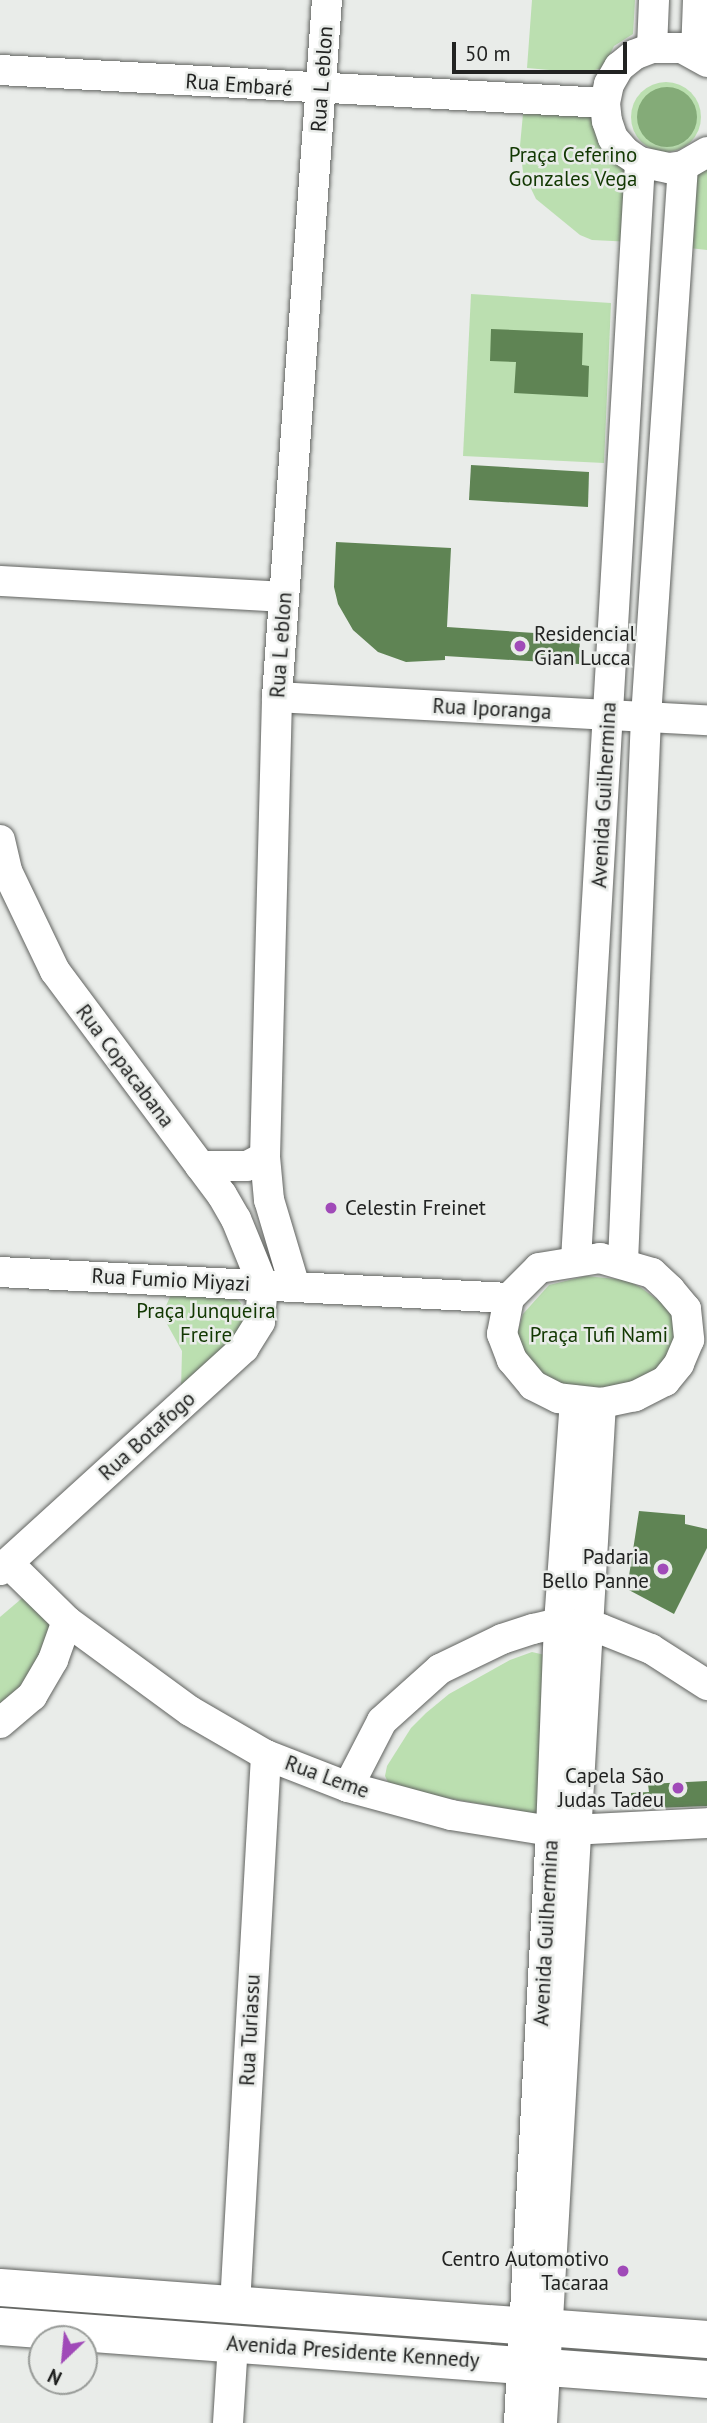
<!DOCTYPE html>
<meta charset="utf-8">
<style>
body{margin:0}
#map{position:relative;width:707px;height:2423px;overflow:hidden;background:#e9ece9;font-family:"PT Sans",sans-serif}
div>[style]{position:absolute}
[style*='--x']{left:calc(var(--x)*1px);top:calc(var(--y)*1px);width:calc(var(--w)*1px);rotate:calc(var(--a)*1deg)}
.green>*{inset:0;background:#bbdfb0}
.round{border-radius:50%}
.water>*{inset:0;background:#84ab78}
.building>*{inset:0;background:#5f8454}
.roads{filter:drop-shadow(0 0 2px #616360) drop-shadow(0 0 2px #616360)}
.minor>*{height:30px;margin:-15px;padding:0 15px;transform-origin:15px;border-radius:15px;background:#fff}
.major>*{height:37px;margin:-18.5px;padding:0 18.5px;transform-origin:18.5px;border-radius:18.5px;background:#fff}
.dots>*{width:19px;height:19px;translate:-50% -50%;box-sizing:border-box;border:4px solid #e9ece9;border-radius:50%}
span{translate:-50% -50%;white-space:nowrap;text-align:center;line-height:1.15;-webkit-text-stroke:5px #e9ece9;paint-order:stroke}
.street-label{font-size:21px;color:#222322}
.park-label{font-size:21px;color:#123802}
.poi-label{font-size:21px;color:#222322}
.left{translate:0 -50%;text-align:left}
.right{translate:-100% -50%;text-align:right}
.north{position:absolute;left:28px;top:2325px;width:70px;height:70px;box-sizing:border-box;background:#e9ece9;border:2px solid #999c99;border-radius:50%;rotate:206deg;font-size:19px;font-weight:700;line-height:28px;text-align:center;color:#222322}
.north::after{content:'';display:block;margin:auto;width:24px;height:32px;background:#a04ab8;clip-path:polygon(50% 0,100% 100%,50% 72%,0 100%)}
.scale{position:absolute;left:452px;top:42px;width:175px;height:32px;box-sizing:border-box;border:4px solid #222322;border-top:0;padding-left:9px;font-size:21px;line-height:24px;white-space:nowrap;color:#222322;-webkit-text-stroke:5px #e9ece9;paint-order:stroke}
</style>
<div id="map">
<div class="green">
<i style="clip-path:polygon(532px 0,635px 0,633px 34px,614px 46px,603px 68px,583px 73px,527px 68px)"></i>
<i class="round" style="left:631px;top:82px;width:70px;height:70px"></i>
<i style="clip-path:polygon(524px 103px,590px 109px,623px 153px,633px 242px,592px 240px,580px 235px,536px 199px,523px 172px,520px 146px)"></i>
<i style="clip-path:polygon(707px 156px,707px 250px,680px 247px,685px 171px)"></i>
<i style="clip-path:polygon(471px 294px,611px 303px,604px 463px,463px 456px)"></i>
<i style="clip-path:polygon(586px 1276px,626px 1280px,640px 1287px,666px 1306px,680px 1326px,656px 1382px,581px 1394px,532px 1376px,516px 1338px,523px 1314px,549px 1285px)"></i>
<i style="clip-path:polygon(173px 1290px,229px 1293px,241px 1303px,248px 1323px,181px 1390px,182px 1351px,162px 1315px)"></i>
<i style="clip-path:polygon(27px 1594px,53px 1614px,39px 1672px,0 1710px,0 1617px)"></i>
<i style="clip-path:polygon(532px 1652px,545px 1655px,542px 1815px,391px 1788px,385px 1776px,387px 1766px,411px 1728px,426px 1713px,449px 1694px,510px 1660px)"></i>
</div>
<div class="water">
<i class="round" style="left:637px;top:87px;width:60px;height:60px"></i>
</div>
<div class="building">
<i style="clip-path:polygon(491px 329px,583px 333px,582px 365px,589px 366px,588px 397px,514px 393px,516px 362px,490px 361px)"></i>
<i style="clip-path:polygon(471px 465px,589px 472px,588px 507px,469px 500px)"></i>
<i style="clip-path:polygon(336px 542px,451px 548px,447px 627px,580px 636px,579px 664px,445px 656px,445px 660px,406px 662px,378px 652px,353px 630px,338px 604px,334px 587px)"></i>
<i style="clip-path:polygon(639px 1511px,685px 1515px,685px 1524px,707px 1529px,707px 1548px,674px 1614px,627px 1589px)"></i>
<i style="clip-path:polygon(707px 1781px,707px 1806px,632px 1809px,631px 1793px,649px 1792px,648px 1784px)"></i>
</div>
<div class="roads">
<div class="minor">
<i style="--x:652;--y:48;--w:48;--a:-87.6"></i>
<i style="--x:696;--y:54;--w:54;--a:-87.9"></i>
<i style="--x:707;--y:62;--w:29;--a:-151"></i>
<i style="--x:682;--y:48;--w:30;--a:180"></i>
<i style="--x:652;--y:48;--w:19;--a:159"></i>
<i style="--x:634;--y:55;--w:19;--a:141"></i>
<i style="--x:619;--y:67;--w:20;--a:120"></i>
<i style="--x:609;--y:84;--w:19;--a:102"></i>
<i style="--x:605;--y:103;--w:18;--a:84"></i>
<i style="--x:607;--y:121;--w:18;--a:71"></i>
<i style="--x:613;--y:138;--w:18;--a:49"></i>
<i style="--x:625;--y:152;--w:18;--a:34"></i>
<i style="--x:640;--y:162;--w:30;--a:12"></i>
<i style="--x:669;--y:168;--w:14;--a:-8"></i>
<i style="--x:683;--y:166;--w:28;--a:-30"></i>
<i style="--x:0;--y:70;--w:606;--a:3.12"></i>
<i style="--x:0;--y:581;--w:284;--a:3.2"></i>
<i style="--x:277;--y:697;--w:431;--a:3.1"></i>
<i style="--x:0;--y:840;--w:32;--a:77"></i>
<i style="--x:7;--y:871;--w:111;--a:64.4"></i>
<i style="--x:55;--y:971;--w:279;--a:53.3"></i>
<i style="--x:222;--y:1195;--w:28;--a:60"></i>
<i style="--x:236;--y:1219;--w:71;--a:67.8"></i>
<i style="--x:263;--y:1285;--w:37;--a:95"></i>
<i style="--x:260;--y:1322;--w:31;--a:122"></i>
<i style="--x:244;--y:1348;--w:330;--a:137.7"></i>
<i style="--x:200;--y:1166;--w:47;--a:0"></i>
<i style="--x:247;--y:1166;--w:20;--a:-27"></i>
<i style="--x:600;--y:1258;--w:54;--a:16.1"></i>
<i style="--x:652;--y:1273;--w:25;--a:43"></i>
<i style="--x:670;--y:1290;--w:25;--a:50"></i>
<i style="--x:686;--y:1309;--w:31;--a:84"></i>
<i style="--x:689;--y:1340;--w:26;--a:113"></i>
<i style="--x:679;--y:1364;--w:22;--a:129"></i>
<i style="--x:665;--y:1381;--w:34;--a:153"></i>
<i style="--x:635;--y:1396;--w:35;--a:168"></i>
<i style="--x:601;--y:1403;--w:43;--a:-173.4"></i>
<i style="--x:558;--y:1398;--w:28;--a:-153"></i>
<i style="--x:533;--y:1385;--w:33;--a:-130"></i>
<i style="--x:512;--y:1360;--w:28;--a:-111"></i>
<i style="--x:502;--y:1334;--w:37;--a:-79"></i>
<i style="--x:509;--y:1298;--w:42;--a:-45"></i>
<i style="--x:539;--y:1268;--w:62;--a:-9.3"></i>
<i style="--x:576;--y:1260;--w:1100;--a:-86.66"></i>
<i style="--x:623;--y:1262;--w:545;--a:-87.58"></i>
<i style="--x:646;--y:717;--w:552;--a:-86.16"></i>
<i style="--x:0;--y:1272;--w:510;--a:2.92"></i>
<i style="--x:295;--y:1287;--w:91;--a:-106.6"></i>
<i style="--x:269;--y:1200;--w:43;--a:-95.3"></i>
<i style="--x:265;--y:1157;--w:460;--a:-88.5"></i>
<i style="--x:277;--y:697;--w:699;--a:-85.9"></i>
<i style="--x:8;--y:1563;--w:83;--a:44.5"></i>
<i style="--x:67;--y:1621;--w:152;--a:36.2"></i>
<i style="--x:190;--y:1711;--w:88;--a:30.1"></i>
<i style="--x:266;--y:1755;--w:88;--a:21.3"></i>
<i style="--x:348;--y:1787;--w:107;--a:15.2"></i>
<i style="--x:451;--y:1815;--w:101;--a:9.1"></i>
<i style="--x:551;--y:1831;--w:156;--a:-2.9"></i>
<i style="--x:0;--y:1723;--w:42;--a:-40.2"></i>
<i style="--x:32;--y:1696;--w:42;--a:-59.7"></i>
<i style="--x:53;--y:1660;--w:41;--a:-70.3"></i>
<i style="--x:348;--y:1787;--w:74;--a:-62.7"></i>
<i style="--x:382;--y:1721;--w:78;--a:-41.9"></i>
<i style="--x:440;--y:1669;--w:69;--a:-25.8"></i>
<i style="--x:502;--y:1639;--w:33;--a:-18"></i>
<i style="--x:533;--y:1629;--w:27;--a:-13"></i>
<i style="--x:559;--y:1623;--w:42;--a:8.1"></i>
<i style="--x:601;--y:1629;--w:54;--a:21.8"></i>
<i style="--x:651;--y:1649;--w:67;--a:32.7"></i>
<i style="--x:235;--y:2305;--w:551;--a:-86.77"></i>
<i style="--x:228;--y:2423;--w:79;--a:-86.4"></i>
<i style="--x:519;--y:2423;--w:593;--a:-86.91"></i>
<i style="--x:551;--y:1831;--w:208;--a:-87.8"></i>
<i style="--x:559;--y:1623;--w:223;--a:-85.9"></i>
<i style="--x:542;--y:2423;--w:1022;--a:-86.69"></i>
</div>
<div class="major">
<i style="--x:0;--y:2287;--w:709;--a:4.21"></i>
<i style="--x:0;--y:2326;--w:709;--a:4.29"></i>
</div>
</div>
<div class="dots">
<i style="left:520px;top:646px;background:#a04ab8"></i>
<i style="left:331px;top:1208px;background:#a04ab8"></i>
<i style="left:663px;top:1569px;background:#a04ab8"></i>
<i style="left:678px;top:1788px;background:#a04ab8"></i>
<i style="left:623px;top:2271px;background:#a04ab8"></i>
</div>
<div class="street-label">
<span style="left:322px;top:79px;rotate:-86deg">Rua L eblon</span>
<span style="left:239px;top:85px;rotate:4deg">Rua Embaré</span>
<span style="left:281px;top:645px;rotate:-86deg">Rua L eblon</span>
<span style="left:492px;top:709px;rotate:3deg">Rua Iporanga</span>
<span style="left:604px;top:795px;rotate:-87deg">Avenida Guilhermina</span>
<span style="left:125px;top:1066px;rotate:53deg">Rua Copacabana</span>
<span style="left:171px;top:1280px;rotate:3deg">Rua Fumio Miyazi</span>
<span style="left:147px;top:1436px;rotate:-42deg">Rua Botafogo</span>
<span style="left:327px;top:1777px;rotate:20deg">Rua Leme</span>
<span style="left:546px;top:1933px;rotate:-87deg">Avenida Guilhermina</span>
<span style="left:250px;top:2030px;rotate:-87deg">Rua Turiassu</span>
<span style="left:353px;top:2352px;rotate:4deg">Avenida Presidente Kennedy</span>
</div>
<div class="park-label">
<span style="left:573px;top:167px">Praça Ceferino<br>Gonzales Vega</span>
<span style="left:206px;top:1323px">Praça Junqueira<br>Freire</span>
<span style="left:599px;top:1335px">Praça Tufi Nami</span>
</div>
<div class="poi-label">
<span class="left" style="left:534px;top:646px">Residencial<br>Gian Lucca</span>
<span class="left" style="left:345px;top:1208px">Celestin Freinet</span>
<span class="right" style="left:649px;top:1569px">Padaria<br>Bello Panne</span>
<span class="right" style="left:664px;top:1788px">Capela São<br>Judas Tadeu</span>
<span class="right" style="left:609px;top:2271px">Centro Automotivo<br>Tacaraa</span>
</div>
<div class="north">N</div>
<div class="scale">50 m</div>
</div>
